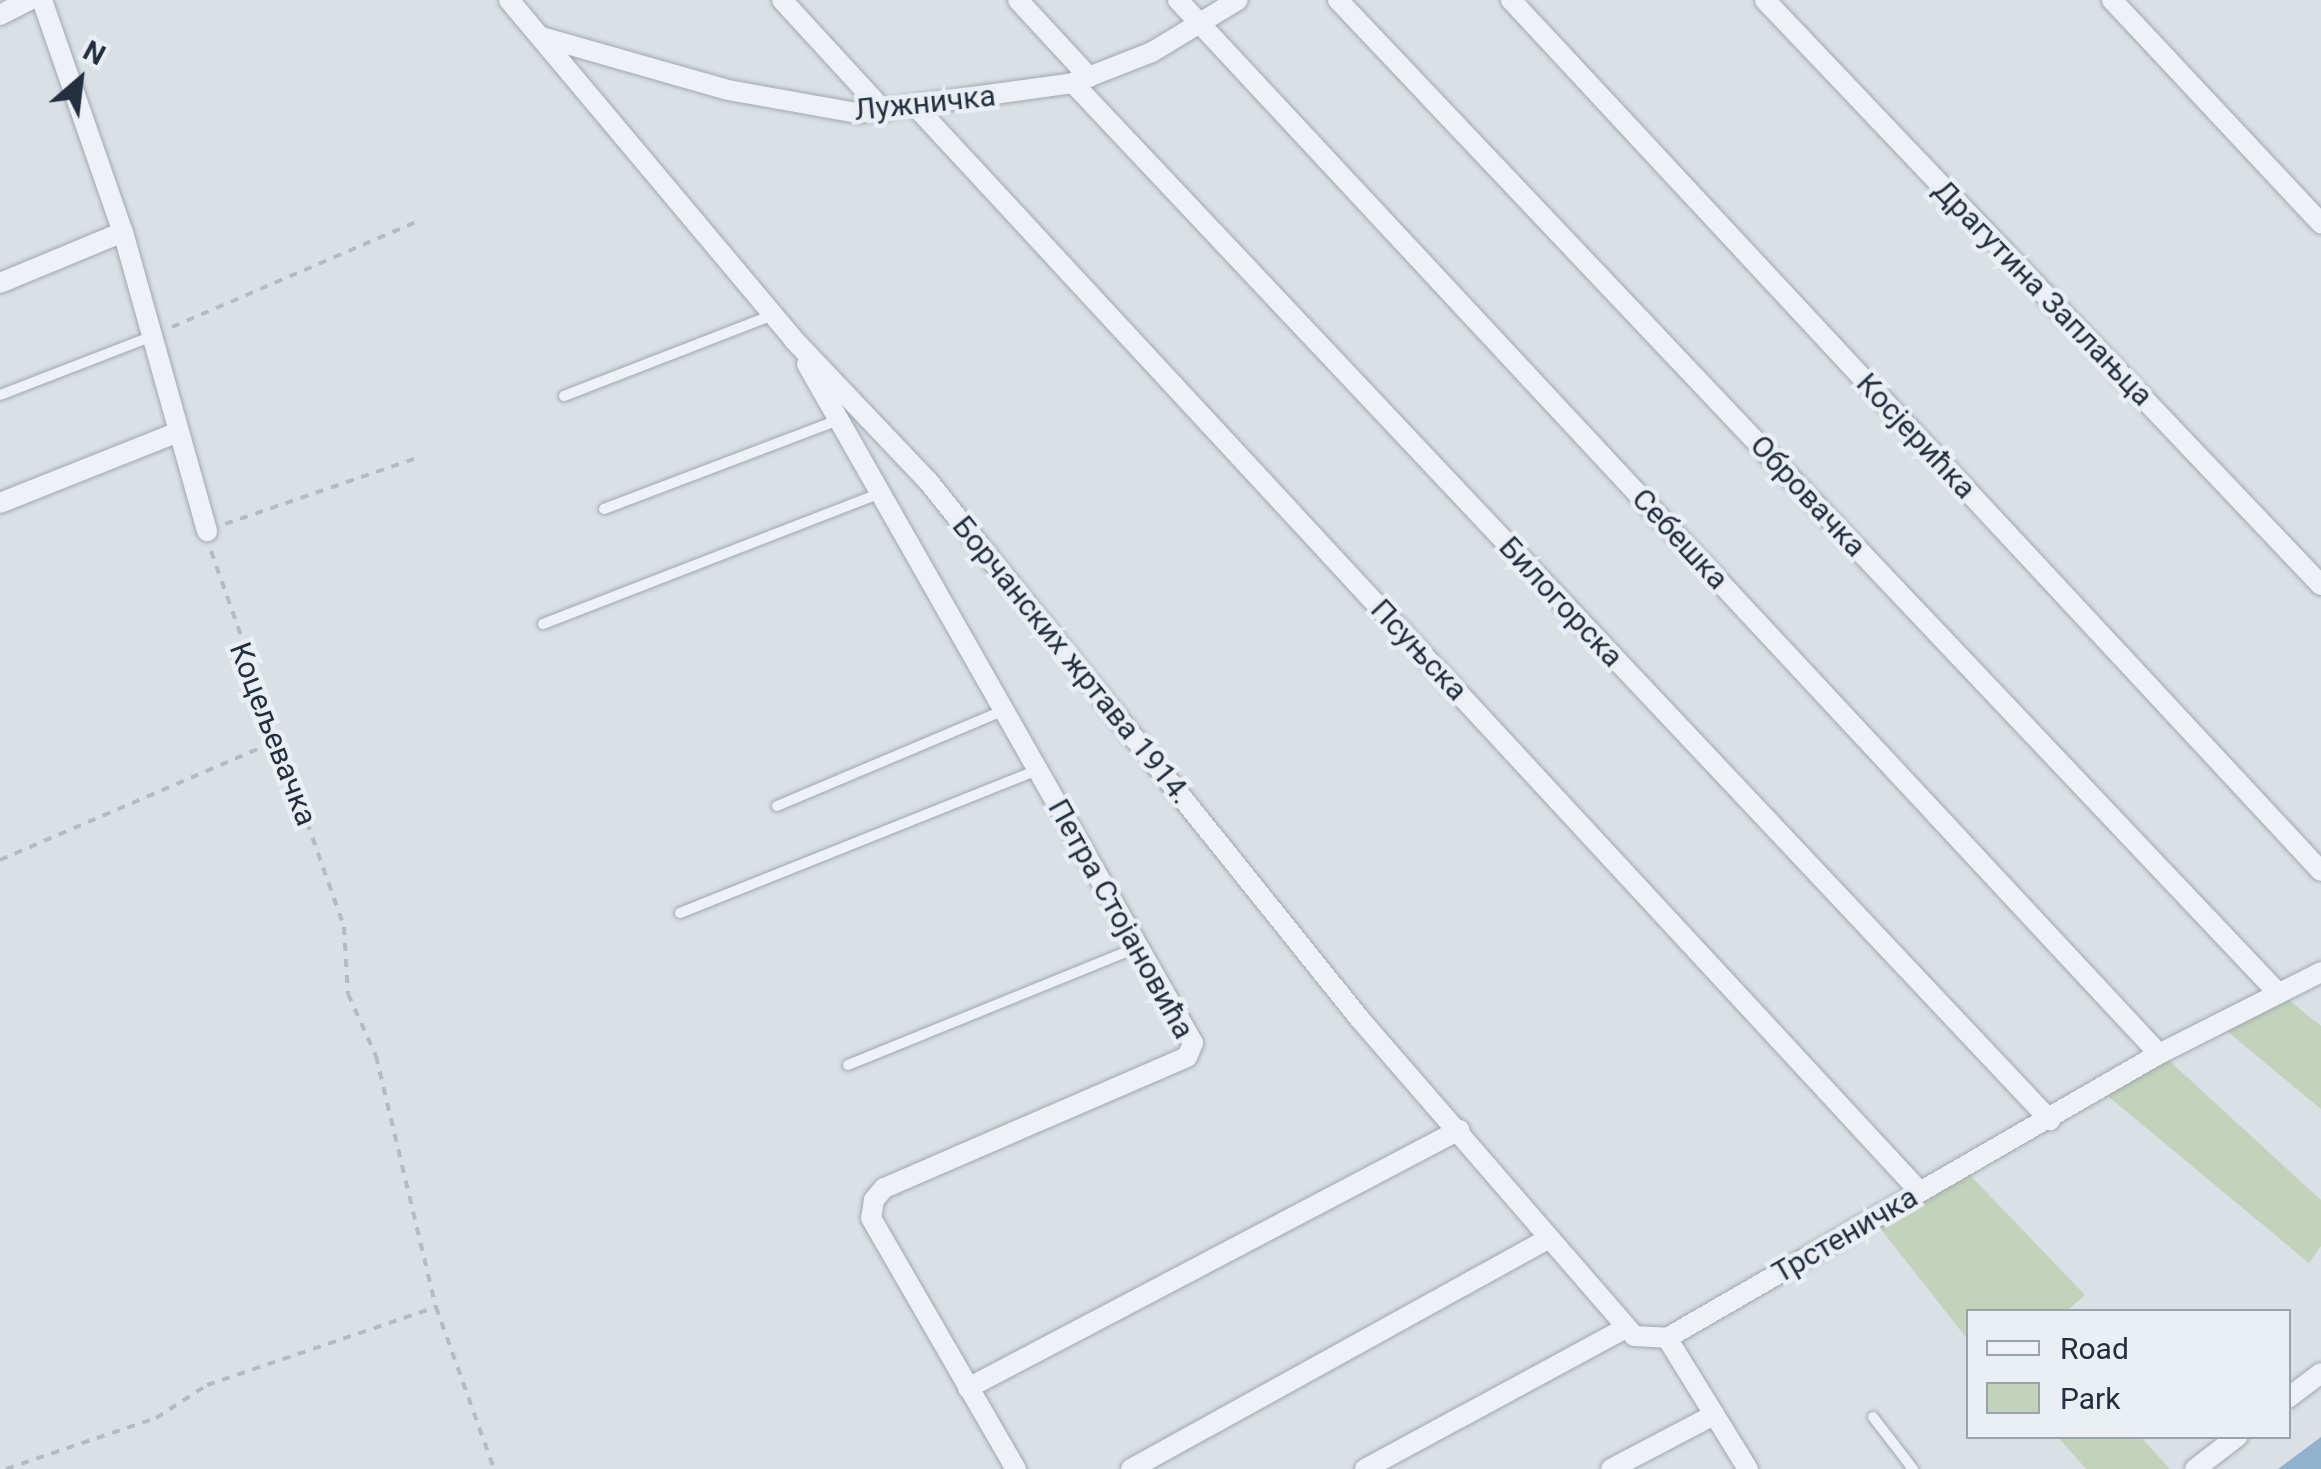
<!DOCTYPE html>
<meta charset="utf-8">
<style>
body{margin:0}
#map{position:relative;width:2321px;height:1469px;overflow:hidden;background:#dbe0e7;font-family:Roboto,sans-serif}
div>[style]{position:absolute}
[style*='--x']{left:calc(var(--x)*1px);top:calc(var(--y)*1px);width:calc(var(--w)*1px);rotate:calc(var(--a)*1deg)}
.green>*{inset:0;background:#c2d2bb}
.water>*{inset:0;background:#91b1cc}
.path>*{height:4px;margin-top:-2px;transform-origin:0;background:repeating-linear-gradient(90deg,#b5bbc2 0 8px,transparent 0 16px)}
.roads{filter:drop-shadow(0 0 2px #a0a7b1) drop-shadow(0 0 2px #a0a7b1)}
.service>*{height:10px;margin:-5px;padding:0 5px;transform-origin:5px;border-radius:5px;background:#eef1f5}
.minor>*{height:20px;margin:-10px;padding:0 10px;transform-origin:10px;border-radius:10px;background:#eef1f5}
span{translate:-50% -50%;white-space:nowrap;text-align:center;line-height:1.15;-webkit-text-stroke:9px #eaeff5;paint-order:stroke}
.street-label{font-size:30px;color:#232f3f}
.legend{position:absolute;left:1966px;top:1309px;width:325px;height:130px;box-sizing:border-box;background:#eaeff5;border:2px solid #9aa2ac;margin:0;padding:12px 18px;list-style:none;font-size:30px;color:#232f3f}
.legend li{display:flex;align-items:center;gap:20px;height:50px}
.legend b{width:50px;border:2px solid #9aa2ac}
.north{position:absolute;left:30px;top:30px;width:100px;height:100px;-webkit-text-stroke:8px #eaeff5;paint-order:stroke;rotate:28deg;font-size:28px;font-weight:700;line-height:40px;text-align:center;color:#232f3f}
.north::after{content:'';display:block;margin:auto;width:35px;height:45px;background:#232f3f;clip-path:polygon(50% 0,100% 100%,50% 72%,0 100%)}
</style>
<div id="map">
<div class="green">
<i style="clip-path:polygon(2283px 995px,2321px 1026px,2321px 1109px,2222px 1027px)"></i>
<i style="clip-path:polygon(2164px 1056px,2321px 1200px,2321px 1246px,2309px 1263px,2104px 1093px)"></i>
<i style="clip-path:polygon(1967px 1172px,2085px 1295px,2067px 1311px,1968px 1312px,1968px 1340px,1876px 1223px)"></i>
<i style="clip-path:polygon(2058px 1437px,2141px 1437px,2170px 1469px,2086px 1469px)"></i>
</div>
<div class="water">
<i style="clip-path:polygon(2321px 1437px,2321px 1469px,2278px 1469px)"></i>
</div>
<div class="path">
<i style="--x:172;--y:327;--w:271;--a:-23.3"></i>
<i style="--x:225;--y:524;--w:203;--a:-19"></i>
<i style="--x:211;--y:551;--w:399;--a:70.5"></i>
<i style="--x:344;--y:927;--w:67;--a:86.6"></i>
<i style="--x:348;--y:994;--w:68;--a:65.7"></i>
<i style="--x:376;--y:1056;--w:258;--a:76.6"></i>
<i style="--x:436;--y:1307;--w:172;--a:70.3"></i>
<i style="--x:0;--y:860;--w:303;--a:-23.3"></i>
<i style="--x:6;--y:1469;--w:158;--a:-18.8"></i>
<i style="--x:156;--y:1418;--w:61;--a:-32.9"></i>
<i style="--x:207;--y:1385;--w:242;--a:-18.8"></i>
</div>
<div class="roads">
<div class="service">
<i style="--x:0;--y:395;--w:164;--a:-21.1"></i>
<i style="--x:564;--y:396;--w:224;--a:-21.2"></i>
<i style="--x:604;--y:509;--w:250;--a:-20.8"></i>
<i style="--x:543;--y:624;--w:362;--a:-21.2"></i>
<i style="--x:777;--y:806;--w:246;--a:-22.9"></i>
<i style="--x:680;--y:913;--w:386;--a:-21.8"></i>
<i style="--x:848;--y:1065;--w:314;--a:-22.1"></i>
<i style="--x:1873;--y:1417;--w:66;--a:52.4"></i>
</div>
<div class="minor">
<i style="--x:42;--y:0;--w:246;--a:70.8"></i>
<i style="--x:123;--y:232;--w:311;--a:74.3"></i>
<i style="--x:509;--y:0;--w:444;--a:50"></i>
<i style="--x:794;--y:340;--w:195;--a:46.5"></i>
<i style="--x:928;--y:481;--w:689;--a:51.25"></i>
<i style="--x:1359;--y:1018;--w:420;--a:49.1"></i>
<i style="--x:1634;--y:1336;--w:33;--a:3"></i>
<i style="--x:1667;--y:1338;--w:568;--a:-30"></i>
<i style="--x:2159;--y:1054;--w:182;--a:-26.8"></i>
<i style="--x:782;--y:0;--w:151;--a:47.4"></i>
<i style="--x:1018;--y:0;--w:105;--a:47.3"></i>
<i style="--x:1178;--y:0;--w:1440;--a:47.05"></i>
<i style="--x:1338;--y:0;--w:1367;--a:46.57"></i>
<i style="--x:1511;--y:0;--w:1189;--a:47.08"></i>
<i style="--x:1765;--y:0;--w:807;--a:46.46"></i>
<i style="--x:2112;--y:0;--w:306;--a:46.9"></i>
<i style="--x:0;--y:15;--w:33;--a:-27"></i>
<i style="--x:542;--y:37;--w:193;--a:15.9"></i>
<i style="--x:728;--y:90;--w:131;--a:10.1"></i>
<i style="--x:857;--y:113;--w:218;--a:-7.9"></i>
<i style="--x:1073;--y:83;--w:85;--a:-21.4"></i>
<i style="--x:1152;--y:52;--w:100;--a:-31.2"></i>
<i style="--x:1073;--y:83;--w:1425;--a:46.71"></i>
<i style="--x:918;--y:109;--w:1475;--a:47.22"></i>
<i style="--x:0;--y:283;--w:133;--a:-22.5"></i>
<i style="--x:807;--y:364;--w:781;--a:60.38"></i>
<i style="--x:1193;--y:1043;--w:15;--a:113"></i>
<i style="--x:1187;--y:1057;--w:330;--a:156.6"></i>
<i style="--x:884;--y:1188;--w:16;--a:130"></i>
<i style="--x:874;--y:1200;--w:18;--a:99"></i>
<i style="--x:871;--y:1218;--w:290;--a:60"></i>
<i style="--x:0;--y:503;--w:192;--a:-21.7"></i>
<i style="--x:1667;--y:1338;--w:154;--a:58.3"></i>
<i style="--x:968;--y:1388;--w:555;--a:-27.72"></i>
<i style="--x:2288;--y:1398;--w:41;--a:-37.1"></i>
<i style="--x:1131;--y:1469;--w:475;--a:-28.9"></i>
<i style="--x:1365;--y:1469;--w:294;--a:-28.4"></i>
<i style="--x:1611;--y:1469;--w:116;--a:-27.7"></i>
<i style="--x:2195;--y:1469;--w:54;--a:-37.5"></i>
</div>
</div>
<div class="street-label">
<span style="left:925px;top:103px;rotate:-6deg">Лужничка</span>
<span style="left:2043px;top:293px;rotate:46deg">Драгутина Заплањца</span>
<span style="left:1916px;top:436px;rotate:47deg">Косјерићка</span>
<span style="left:1808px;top:496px;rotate:47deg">Обровачка</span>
<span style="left:1680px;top:539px;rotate:47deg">Себешка</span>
<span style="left:1561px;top:602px;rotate:47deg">Билогорска</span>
<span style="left:1419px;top:650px;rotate:47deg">Псуњска</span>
<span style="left:1072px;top:660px;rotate:51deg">Борчанских жртава 1914.</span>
<span style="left:273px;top:734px;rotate:69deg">Коцељевачка</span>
<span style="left:1121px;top:919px;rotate:61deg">Петра Стојановића</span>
<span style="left:1845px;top:1235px;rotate:-30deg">Трстеничка</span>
</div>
<ul class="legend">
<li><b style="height:12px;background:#eef1f5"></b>Road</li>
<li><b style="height:28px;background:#c2d2bb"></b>Park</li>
</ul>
<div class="north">N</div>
</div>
